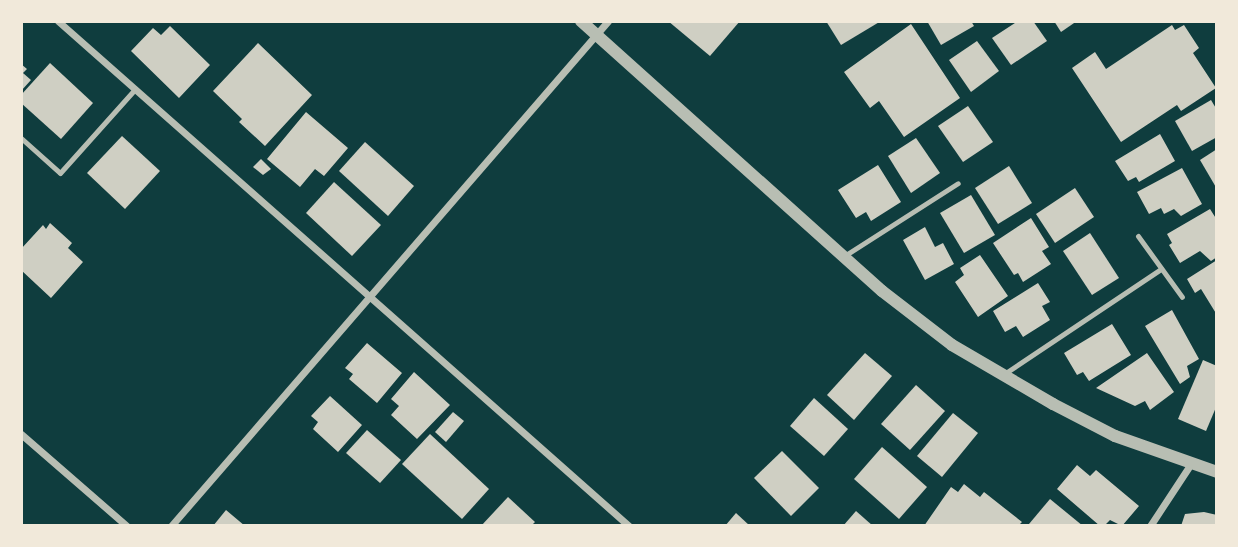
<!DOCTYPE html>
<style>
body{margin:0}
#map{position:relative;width:1238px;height:547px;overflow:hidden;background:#0f3d3e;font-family:"Roboto Serif",serif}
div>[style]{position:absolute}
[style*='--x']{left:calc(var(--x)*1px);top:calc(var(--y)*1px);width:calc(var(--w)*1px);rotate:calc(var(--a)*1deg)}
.building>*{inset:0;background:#cfcfc3}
.service>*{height:5px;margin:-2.5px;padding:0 2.5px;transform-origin:2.5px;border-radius:2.5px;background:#b8beb3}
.minor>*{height:7px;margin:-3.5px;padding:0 3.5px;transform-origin:3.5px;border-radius:3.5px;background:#b8beb3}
.tertiary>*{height:12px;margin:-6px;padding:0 6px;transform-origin:6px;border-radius:6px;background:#b8beb3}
span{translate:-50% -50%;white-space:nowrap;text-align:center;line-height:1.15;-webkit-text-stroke:7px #f1e9da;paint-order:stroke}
.frame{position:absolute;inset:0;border:23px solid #f1e9da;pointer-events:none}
</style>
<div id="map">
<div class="building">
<i style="clip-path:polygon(668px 21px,740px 21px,710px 56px)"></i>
<i style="clip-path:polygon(826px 21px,881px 21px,841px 45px)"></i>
<i style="clip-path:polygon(927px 21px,971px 21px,974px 26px,941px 45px)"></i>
<i style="clip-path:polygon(1018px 21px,1033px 21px,1047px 41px,1011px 65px,992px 38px)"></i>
<i style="clip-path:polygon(1054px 21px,1077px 21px,1061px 32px)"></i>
<i style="clip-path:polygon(911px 24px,960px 98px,904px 137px,879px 101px,870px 108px,844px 72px)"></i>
<i style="clip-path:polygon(1172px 25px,1175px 30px,1184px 25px,1199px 48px,1193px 53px,1216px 88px,1181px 111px,1177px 105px,1121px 142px,1072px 68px,1095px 52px,1106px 69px)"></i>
<i style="clip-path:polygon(170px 26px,210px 65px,179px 98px,131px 51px,153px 28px,161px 35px)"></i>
<i style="clip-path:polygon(977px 41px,999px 71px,971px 92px,949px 60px)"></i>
<i style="clip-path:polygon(258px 43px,312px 95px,265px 146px,239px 122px,242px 119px,213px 91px)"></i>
<i style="clip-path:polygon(50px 63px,93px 103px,61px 139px,21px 103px,21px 95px)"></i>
<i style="clip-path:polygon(21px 64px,27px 69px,23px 73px,31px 80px,21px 91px)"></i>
<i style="clip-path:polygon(1211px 100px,1217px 110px,1217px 137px,1192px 151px,1175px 121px)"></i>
<i style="clip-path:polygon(968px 106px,993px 142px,963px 162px,938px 126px)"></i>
<i style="clip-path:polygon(306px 112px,348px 148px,324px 176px,315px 169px,300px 187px,267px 159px)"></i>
<i style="clip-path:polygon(1160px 134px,1175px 161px,1139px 182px,1136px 177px,1128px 181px,1115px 161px)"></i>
<i style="clip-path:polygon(122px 136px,160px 171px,125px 209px,87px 173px)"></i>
<i style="clip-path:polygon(916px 138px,940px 173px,911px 193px,888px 156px)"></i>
<i style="clip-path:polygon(365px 142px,414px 186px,388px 216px,339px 171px)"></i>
<i style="clip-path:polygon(1217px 149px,1217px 189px,1200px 160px)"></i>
<i style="clip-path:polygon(261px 159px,271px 169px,263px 175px,253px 167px)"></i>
<i style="clip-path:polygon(878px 165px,901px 202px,871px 221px,866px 212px,856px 218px,838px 190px)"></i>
<i style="clip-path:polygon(1009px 166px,1032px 203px,998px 224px,975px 188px)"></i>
<i style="clip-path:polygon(1182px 168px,1202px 204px,1181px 216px,1174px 209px,1164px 214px,1161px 208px,1149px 214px,1137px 192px)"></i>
<i style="clip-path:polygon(334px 182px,381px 225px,352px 256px,306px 213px)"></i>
<i style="clip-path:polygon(1075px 188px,1094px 217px,1055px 243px,1036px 214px)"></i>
<i style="clip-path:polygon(971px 195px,995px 235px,964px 253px,940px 213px)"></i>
<i style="clip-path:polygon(1210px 209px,1217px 220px,1217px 257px,1211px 261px,1200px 251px,1180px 263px,1169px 245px,1172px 243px,1167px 234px)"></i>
<i style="clip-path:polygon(1031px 218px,1049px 247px,1042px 251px,1051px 264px,1023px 282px,1018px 273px,1014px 275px,993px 243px)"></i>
<i style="clip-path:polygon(50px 223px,72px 243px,68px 248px,83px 262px,51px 298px,21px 270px,21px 249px,43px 225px,46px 229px)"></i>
<i style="clip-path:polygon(925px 227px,935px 247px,943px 243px,954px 264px,925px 280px,903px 240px)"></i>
<i style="clip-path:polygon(1090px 233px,1119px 278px,1092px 295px,1063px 251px)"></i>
<i style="clip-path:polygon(980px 255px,1008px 296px,978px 317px,955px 282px,964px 275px,960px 268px)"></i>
<i style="clip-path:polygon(1217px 260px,1217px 315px,1201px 289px,1195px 293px,1187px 279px)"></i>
<i style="clip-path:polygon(1038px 283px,1050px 302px,1042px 306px,1050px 320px,1023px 337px,1016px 326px,1005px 332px,993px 311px)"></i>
<i style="clip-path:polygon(1172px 310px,1199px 359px,1187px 366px,1190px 377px,1180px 384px,1145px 326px)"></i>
<i style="clip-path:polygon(1112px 324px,1131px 355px,1089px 381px,1083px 372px,1077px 375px,1064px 353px)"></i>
<i style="clip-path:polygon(367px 343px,402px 373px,377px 403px,349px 379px,353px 374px,345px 368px)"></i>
<i style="clip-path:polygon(865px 353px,892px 376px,854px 420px,827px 395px)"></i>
<i style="clip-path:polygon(1147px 353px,1174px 392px,1150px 410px,1145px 401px,1135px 406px,1096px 388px)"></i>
<i style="clip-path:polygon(1203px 360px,1217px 366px,1217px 405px,1206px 431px,1178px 419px)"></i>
<i style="clip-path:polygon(414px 372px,450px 405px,417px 439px,391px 415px,399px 406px,391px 399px)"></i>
<i style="clip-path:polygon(916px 385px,945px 411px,910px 450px,881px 424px)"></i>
<i style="clip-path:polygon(330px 396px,362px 425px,338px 452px,313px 429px,318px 422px,311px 416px)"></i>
<i style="clip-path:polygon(814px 398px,848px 429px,824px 456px,790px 426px)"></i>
<i style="clip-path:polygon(453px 412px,464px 421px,446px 442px,435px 432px)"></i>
<i style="clip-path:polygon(953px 413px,978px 433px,942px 477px,917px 456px)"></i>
<i style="clip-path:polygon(367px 430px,401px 460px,380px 483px,346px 453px)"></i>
<i style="clip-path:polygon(430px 434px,489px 489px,462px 519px,402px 464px)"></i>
<i style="clip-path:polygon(882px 447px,927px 487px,899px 519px,854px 479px)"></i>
<i style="clip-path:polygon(782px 451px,819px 488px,791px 516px,754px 478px)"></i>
<i style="clip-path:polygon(1077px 465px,1090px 476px,1096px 470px,1139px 506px,1122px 526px,1110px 520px,1104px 526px,1100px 526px,1057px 489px)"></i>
<i style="clip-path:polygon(964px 484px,980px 497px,984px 492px,1022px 522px,1018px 526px,924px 526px,951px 487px,958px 492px)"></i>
<i style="clip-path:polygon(508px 497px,535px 522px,531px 526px,481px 526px)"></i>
<i style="clip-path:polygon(1050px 499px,1083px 526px,1031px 526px,1029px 524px)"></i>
<i style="clip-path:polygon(226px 510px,245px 526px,213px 526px)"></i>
<i style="clip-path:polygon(856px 511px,873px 526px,843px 526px)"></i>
<i style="clip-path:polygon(1204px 512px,1217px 515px,1217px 526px,1181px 526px,1185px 514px)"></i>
<i style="clip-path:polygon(736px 513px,750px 526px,725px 526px)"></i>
</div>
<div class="service">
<i style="--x:21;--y:138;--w:52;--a:41.9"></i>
<i style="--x:60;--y:173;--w:113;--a:-48.2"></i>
<i style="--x:1138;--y:236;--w:75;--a:54.2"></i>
<i style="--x:844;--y:256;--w:135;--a:-32.6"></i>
<i style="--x:1004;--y:374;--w:189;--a:-33.8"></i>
</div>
<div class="minor">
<i style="--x:58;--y:21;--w:762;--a:41.49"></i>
<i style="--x:21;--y:434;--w:140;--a:41"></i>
<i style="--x:171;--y:526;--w:668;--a:-49.13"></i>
<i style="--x:1150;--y:526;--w:73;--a:-56.7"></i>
</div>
<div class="tertiary">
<i style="--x:581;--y:21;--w:404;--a:41.9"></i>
<i style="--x:882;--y:291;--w:88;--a:37.6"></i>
<i style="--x:952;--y:345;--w:117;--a:30.3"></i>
<i style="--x:1053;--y:404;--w:70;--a:27.3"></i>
<i style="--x:1115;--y:436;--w:108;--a:19.4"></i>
</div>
<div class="frame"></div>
</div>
